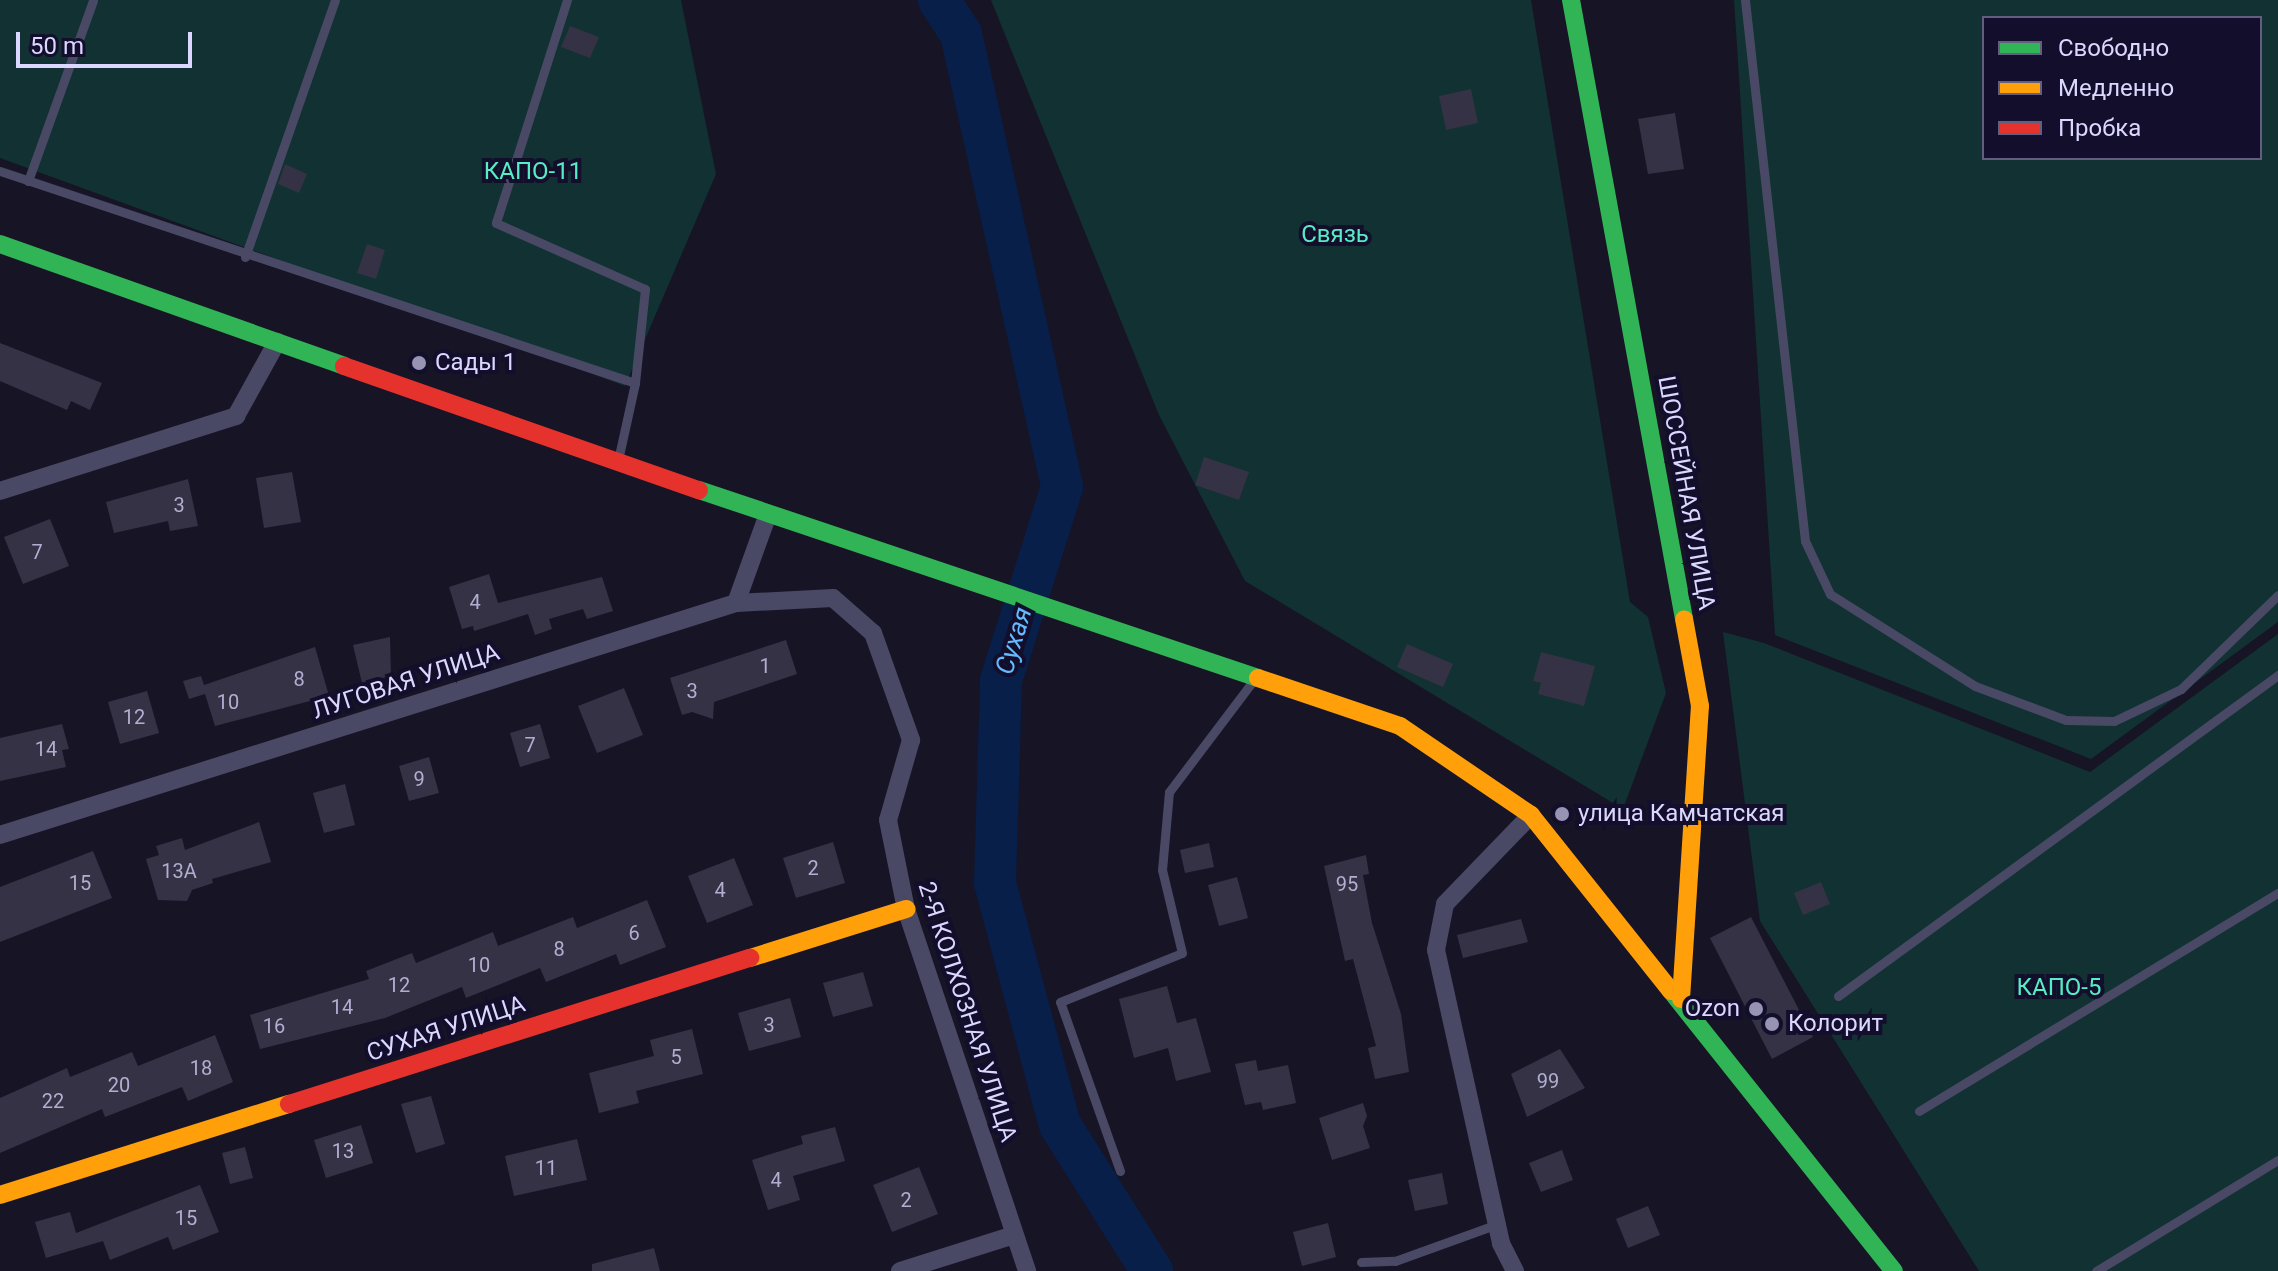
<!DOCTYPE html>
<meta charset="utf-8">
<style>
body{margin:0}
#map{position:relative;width:2278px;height:1271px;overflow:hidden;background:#171425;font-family:Roboto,sans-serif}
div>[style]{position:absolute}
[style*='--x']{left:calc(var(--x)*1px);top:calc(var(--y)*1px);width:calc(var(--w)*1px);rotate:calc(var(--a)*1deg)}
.green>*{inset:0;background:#113132}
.river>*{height:42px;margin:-21px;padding:0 21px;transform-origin:21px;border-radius:21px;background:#071f49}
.building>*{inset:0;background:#353246}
.lane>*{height:9px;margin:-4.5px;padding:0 4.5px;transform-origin:4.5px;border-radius:4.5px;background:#494966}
.street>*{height:18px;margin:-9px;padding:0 9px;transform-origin:9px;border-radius:9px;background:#494966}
.fast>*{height:18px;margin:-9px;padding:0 9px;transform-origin:9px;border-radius:9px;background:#30b455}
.slow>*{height:18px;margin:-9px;padding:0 9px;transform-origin:9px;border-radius:9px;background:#ff9f0a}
.jam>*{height:18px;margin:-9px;padding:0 9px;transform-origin:9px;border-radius:9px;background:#e5322d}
.dots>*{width:22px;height:22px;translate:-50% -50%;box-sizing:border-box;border:4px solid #120e2b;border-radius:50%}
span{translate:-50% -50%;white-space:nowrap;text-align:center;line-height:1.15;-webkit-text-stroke:8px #120e2b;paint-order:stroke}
.number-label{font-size:20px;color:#b2aed1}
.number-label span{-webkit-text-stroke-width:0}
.park-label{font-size:24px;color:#56edc5}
.poi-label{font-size:24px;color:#dbd7ff}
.left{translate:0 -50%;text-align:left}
.right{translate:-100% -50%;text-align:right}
.street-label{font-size:24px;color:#dbd7ff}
.water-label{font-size:26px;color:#65baff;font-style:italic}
.legend{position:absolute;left:1982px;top:16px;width:280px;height:144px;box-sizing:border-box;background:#120e2b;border:2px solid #625e80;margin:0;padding:10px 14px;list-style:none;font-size:24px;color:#dbd7ff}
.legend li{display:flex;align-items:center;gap:16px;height:40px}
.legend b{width:40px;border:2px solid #625e80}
.scale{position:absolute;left:16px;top:32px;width:176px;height:36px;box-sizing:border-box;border:4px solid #dbd7ff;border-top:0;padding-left:10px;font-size:24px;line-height:28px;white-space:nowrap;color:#dbd7ff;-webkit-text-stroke:6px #120e2b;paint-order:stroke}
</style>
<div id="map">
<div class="green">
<i style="clip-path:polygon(0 0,681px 0,716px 174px,625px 386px,0 158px)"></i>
<i style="clip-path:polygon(991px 0,1531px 0,1630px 602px,1648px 617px,1666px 693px,1623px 809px,1245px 581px,1159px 415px)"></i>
<i style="clip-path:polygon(evenodd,1734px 0,2278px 0,2278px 622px,2091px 759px,1775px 635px,1734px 0,1984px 18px,2260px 18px,2260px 158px,1984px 158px,1984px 18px)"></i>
<i style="clip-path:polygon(1723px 632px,1764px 643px,2090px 772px,2278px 634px,2278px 1271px,1979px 1271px,1760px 921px)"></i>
</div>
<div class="river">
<i style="--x:939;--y:0;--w:40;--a:57.1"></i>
<i style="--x:961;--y:34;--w:464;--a:77.4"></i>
<i style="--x:1062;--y:487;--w:203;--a:107.5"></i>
<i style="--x:1001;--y:681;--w:202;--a:91.7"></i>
<i style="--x:995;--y:883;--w:251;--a:75"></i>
<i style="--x:1060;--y:1125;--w:173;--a:57.8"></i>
</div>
<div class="building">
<i style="clip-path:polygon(570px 26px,599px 37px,590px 58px,561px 47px)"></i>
<i style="clip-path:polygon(1471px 89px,1478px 123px,1446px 130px,1439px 96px)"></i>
<i style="clip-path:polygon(1675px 113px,1684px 169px,1648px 174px,1638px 119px)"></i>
<i style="clip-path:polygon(285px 164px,307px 174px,299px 193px,278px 184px)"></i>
<i style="clip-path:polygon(367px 244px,385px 250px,376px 279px,357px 273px)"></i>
<i style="clip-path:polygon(0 343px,102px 383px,90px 410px,71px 401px,67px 410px,0 381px)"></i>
<i style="clip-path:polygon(1204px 457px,1249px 472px,1239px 500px,1195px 485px)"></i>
<i style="clip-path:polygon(292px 472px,301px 522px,264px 528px,256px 478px)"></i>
<i style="clip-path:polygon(188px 479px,198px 526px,170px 531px,168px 521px,114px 533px,106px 502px)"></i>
<i style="clip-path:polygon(50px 519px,69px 566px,23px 584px,4px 537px)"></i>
<i style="clip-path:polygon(489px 574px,498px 603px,602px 577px,613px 611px,587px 619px,583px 609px,549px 619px,552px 629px,535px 635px,528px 614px,474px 631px,473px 626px,462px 629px,449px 587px)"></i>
<i style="clip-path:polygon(390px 637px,391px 676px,362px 683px,353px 645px)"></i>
<i style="clip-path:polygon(786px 640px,797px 674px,714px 702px,713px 719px,692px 712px,682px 715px,670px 678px)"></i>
<i style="clip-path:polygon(1407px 644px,1453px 664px,1443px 687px,1397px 667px)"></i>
<i style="clip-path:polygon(315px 647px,329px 696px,215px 726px,205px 694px,189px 699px,183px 681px,201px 676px,204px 685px)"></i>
<i style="clip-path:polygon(1541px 652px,1595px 666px,1584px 706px,1538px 694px,1541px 683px,1533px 681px)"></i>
<i style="clip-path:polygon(624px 688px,643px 735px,597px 753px,578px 706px)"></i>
<i style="clip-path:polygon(147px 691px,159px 733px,120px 744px,108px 702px)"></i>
<i style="clip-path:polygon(62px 724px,69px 749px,62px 750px,66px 767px,0 781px,0 738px)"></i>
<i style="clip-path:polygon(540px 724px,550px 758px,520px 767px,510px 733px)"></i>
<i style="clip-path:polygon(429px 757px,439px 793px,409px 801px,399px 766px)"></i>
<i style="clip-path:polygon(345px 784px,355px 825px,324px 833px,313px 793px)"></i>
<i style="clip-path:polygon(259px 822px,271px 862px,212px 879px,213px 883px,192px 890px,187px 901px,158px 900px,146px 859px,159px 855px,156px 846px,182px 838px,185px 850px)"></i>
<i style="clip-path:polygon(833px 842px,845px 883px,796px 898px,783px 858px)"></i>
<i style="clip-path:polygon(1209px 843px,1214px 867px,1185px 873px,1180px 850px)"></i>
<i style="clip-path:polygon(93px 851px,112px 898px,0 942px,0 887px)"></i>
<i style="clip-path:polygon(1366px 855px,1369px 874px,1363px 875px,1372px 923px,1401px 1014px,1409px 1072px,1375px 1079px,1368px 1048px,1376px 1046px,1353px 959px,1345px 961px,1324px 866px)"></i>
<i style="clip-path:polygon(734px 858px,753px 905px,707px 923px,688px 876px)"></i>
<i style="clip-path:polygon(1237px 877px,1248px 918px,1219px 926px,1208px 885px)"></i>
<i style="clip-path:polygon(1821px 882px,1830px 904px,1803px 915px,1794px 893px)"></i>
<i style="clip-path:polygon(647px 900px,666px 947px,620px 965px,616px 954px,546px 982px,540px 968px,466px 998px,462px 987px,385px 1018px,260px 1049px,250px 1015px,369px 979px,366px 971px,412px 953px,416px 963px,493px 932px,498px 946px,573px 917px,577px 928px)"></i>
<i style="clip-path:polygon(1751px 917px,1813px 1037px,1772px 1059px,1710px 938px)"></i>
<i style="clip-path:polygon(1521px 919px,1528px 942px,1463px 958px,1457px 935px)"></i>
<i style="clip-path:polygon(863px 972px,873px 1006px,833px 1017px,823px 983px)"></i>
<i style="clip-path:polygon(1167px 986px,1177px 1023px,1196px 1018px,1211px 1072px,1176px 1081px,1168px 1048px,1134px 1058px,1119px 999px)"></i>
<i style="clip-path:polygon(790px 998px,801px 1037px,749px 1051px,738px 1013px)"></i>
<i style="clip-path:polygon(692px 1029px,703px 1074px,636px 1091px,639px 1103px,599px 1113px,589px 1073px,654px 1056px,650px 1040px)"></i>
<i style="clip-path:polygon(215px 1035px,233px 1082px,188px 1101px,182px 1087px,105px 1117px,102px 1109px,0 1153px,0 1098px,67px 1068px,70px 1077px,132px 1052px,138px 1066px)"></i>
<i style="clip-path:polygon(1560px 1049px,1585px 1088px,1527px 1117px,1511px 1074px)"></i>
<i style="clip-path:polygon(1256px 1060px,1258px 1071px,1288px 1065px,1296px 1103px,1263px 1110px,1261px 1102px,1245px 1105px,1235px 1064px)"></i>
<i style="clip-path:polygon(431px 1096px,445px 1144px,416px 1153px,401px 1104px)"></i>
<i style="clip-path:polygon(1363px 1103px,1367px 1116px,1363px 1126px,1370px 1148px,1332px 1160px,1319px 1118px)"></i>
<i style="clip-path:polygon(361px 1125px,373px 1163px,326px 1178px,314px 1140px)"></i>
<i style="clip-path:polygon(835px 1127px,845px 1161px,793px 1176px,800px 1200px,768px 1210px,752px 1160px,803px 1144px,801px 1136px)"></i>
<i style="clip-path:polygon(577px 1139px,587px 1180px,514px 1196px,505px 1156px)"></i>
<i style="clip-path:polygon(245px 1147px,253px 1178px,230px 1184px,222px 1153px)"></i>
<i style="clip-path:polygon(1562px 1150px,1573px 1180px,1541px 1192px,1529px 1163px)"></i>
<i style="clip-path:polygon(919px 1167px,938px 1214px,892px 1232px,873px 1185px)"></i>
<i style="clip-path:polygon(1442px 1173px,1448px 1204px,1415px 1211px,1408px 1180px)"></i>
<i style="clip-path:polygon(200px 1185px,219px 1232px,173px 1250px,168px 1237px,110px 1260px,103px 1241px,46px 1258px,35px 1222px,70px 1212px,76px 1233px)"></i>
<i style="clip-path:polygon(1648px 1206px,1660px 1235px,1628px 1248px,1616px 1219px)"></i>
<i style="clip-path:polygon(1328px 1223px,1336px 1257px,1302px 1266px,1293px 1232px)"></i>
<i style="clip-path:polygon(654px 1248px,660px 1271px,592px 1271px,592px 1264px)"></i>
</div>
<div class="lane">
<i style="--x:567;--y:0;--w:234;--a:107.7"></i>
<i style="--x:496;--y:223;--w:163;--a:23.9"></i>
<i style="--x:645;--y:289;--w:95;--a:96.1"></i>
<i style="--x:1745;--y:0;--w:544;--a:83.67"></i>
<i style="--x:1805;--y:541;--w:59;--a:64.7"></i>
<i style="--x:1830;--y:594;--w:172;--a:32.4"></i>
<i style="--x:1975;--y:686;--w:97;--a:20.5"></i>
<i style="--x:2066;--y:720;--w:48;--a:1.2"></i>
<i style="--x:2114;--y:721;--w:74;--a:-25.5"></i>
<i style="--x:2181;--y:689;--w:135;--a:-44.1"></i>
<i style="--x:0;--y:171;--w:669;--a:18.46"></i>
<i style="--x:635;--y:383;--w:79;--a:102.4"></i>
<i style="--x:28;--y:181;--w:192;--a:-70.2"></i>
<i style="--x:245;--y:257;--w:272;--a:-70.7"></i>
<i style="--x:1838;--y:996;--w:545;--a:-36.11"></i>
<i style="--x:1919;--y:1111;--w:420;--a:-31.3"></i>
<i style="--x:1120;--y:1171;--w:179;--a:-109.5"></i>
<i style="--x:1060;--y:1002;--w:131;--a:-21.9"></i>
<i style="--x:1182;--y:953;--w:85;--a:-103.5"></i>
<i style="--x:1162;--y:870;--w:78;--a:-84.9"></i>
<i style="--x:1169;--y:792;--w:139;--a:-52.9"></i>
<i style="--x:1361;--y:1262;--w:34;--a:-2"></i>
<i style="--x:1395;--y:1261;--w:109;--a:-19.9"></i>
<i style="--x:2096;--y:1271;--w:213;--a:-31.4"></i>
</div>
<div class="street">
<i style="--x:0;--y:491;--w:248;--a:-17.6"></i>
<i style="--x:236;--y:416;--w:85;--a:-61"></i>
<i style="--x:736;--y:603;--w:97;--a:-3"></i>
<i style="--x:833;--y:598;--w:53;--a:41.2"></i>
<i style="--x:873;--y:633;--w:114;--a:70.4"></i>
<i style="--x:911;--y:740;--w:83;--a:106"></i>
<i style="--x:888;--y:820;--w:91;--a:78.6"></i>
<i style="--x:906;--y:909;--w:382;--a:71.5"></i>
<i style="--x:0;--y:835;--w:772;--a:-17.5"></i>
<i style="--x:736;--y:603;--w:95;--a:-70.2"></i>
<i style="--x:900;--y:1271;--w:120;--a:-17.5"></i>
<i style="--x:1515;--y:1271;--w:31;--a:-117"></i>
<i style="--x:1501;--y:1243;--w:300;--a:-102.5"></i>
<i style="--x:1436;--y:950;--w:47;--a:-78.9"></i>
<i style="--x:1445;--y:904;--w:124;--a:-46"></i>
</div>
<div class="fast">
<i style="--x:1571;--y:0;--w:629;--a:79.65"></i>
<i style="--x:0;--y:244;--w:365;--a:19.5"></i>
<i style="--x:699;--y:490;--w:590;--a:18.59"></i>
<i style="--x:1671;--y:991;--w:358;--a:51.5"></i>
</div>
<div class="slow">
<i style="--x:1258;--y:678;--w:150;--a:18.7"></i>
<i style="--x:1400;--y:726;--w:158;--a:34.2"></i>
<i style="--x:1531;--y:815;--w:225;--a:51.5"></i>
<i style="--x:750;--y:958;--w:164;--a:-17.4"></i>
<i style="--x:1681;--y:999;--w:294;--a:-86.3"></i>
<i style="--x:1700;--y:706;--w:88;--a:-100.4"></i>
<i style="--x:0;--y:1195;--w:303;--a:-17.5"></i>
</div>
<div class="jam">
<i style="--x:344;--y:366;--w:376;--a:19.3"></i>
<i style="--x:289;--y:1104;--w:484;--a:-17.6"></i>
</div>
<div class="dots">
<i style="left:419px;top:363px;background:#9693b3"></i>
<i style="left:1562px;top:814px;background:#9693b3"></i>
<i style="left:1756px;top:1009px;background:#9693b3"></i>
<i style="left:1772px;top:1024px;background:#9693b3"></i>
</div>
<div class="number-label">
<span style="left:179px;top:505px">3</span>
<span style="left:37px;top:552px">7</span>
<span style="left:475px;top:602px">4</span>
<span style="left:765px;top:666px">1</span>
<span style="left:299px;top:679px">8</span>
<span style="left:692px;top:691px">3</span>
<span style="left:228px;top:702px">10</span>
<span style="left:134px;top:717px">12</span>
<span style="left:530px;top:745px">7</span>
<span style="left:46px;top:749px">14</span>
<span style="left:419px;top:779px">9</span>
<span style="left:813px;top:868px">2</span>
<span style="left:179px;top:871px">13А</span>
<span style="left:80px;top:883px">15</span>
<span style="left:1347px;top:884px">95</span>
<span style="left:720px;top:890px">4</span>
<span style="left:634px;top:933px">6</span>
<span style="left:559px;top:949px">8</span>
<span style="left:479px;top:965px">10</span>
<span style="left:399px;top:985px">12</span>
<span style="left:342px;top:1007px">14</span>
<span style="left:769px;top:1025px">3</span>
<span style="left:274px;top:1026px">16</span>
<span style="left:676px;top:1057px">5</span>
<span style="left:201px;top:1068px">18</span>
<span style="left:1548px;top:1081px">99</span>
<span style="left:119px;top:1085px">20</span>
<span style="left:53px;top:1101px">22</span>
<span style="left:343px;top:1151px">13</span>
<span style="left:546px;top:1168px">11</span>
<span style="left:776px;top:1180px">4</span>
<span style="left:906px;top:1200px">2</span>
<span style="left:186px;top:1218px">15</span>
</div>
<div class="park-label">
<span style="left:533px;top:172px">КАПО-11</span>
<span style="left:1335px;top:235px">Связь</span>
<span style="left:2059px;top:988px">КАПО-5</span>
</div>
<div class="poi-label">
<span class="left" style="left:435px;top:363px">Сады 1</span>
<span class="left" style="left:1578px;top:814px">улица Камчатская</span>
<span class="right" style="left:1740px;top:1009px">Ozon</span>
<span class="left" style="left:1788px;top:1024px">Колорит</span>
</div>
<div class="street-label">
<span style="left:1686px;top:493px;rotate:80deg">ШОССЕЙНАЯ УЛИЦА</span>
<span style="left:406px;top:682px;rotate:-18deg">ЛУГОВАЯ УЛИЦА</span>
<span style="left:967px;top:1012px;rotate:72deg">2-Я КОЛХОЗНАЯ УЛИЦА</span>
<span style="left:446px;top:1029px;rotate:-18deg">СУХАЯ УЛИЦА</span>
</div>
<div class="water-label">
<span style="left:1014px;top:641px;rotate:-73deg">Сухая</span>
</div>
<ul class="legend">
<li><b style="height:10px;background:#30b455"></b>Свободно</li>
<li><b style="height:10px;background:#ff9f0a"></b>Медленно</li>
<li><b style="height:10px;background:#e5322d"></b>Пробка</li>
</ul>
<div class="scale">50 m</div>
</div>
